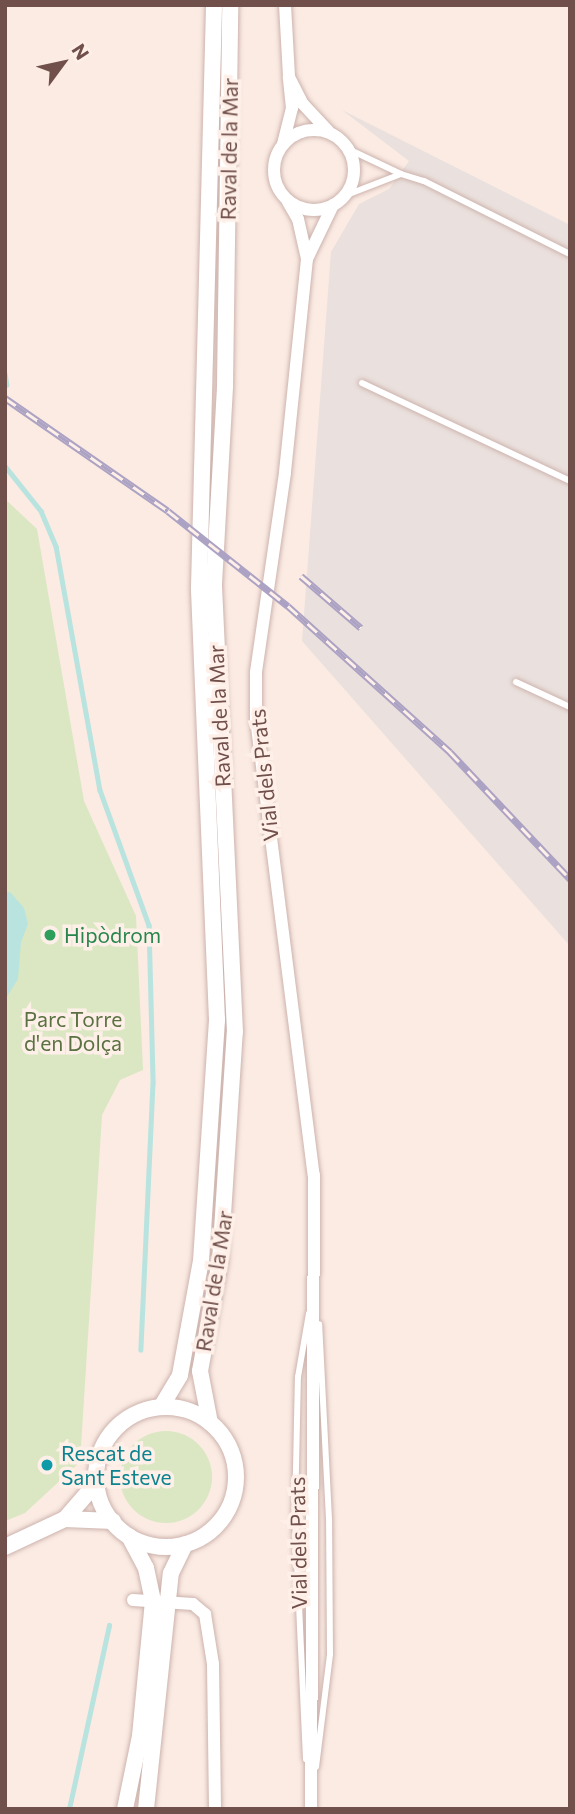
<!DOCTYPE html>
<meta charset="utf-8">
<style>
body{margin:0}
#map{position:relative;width:575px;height:1814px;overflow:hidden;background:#fbebe3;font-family:Commissioner,sans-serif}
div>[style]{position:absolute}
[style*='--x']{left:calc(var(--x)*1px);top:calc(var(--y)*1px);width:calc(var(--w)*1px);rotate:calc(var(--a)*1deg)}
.industrial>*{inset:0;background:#eae0dd}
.green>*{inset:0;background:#dae7c2}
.round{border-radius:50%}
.water>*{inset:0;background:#b8e3df}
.stream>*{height:4.5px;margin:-2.25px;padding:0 2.25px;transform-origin:2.25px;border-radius:2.25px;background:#b8e3df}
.roads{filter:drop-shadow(0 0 2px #cdb3ad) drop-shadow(0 0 2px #cdb3ad)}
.lane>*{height:6px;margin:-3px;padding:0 3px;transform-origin:3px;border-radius:3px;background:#fff}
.street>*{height:12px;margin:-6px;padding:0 6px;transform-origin:6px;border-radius:6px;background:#fff}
.street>.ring{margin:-6px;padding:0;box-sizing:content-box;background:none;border:12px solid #fff;border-radius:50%}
.secondary>*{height:16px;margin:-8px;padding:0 8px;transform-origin:8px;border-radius:8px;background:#fff}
.secondary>.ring{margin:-8px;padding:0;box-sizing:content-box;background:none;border:16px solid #fff;border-radius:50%}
.rail>*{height:7px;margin-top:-3.5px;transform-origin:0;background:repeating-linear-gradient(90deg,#fef0e8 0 13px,#aca2c3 0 26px);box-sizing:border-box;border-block:2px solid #aca2c3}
.dots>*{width:19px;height:19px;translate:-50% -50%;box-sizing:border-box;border:4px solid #fef0e8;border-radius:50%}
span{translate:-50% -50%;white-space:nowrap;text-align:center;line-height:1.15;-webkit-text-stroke:7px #fef0e8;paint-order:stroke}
.street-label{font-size:21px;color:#714f4a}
.leisure-label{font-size:21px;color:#27864d}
.left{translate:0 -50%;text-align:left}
.park-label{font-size:21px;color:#5a7141}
.culture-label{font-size:21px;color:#0d838f}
.frame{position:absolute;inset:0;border:7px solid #714f4a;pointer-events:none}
.north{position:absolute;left:28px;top:28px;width:70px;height:70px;-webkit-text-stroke:5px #fef0e8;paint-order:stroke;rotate:57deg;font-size:19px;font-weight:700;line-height:28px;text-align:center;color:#714f4a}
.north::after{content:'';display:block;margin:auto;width:24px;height:32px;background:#714f4a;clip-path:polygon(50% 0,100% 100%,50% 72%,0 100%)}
</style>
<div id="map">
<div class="industrial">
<i style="clip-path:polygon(342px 110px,570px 225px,570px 946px,302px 641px,331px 252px,359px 204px,389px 189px,409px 161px)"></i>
</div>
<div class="green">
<i style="clip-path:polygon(5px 499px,37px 529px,84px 801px,136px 916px,143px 1070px,120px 1080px,102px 1115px,80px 1462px,25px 1513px,5px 1521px)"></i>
<i class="round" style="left:120px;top:1431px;width:92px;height:92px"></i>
</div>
<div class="water">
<i style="clip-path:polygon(10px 892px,24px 908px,28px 924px,21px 942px,18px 979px,5px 1000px,5px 893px)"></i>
</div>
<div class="stream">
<i style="--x:5;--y:373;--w:12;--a:81"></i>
<i style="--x:5;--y:466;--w:58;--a:51.3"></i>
<i style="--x:41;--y:511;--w:38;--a:67"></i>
<i style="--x:56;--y:546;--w:248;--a:79.8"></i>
<i style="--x:100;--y:790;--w:144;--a:70.1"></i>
<i style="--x:149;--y:925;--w:158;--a:88.5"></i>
<i style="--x:153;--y:1083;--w:267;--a:92.6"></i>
<i style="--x:69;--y:1809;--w:188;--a:-77.7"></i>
</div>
<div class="roads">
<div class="lane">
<i style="--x:401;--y:174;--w:24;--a:17"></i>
<i style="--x:424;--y:181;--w:163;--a:26.6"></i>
<i style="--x:344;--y:196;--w:61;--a:-21.1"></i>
<i style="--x:401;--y:174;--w:59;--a:-154.7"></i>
<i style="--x:362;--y:383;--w:230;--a:25.2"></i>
<i style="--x:516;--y:682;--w:60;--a:24.8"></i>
<i style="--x:306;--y:1759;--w:243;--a:-92.6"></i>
<i style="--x:295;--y:1516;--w:139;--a:-88.8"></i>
<i style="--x:298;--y:1377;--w:65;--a:-80.2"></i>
<i style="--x:316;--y:1767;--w:114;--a:-82.9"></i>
<i style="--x:330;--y:1654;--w:135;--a:-90.4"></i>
<i style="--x:329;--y:1519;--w:195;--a:-92.9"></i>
</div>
<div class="street">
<i style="--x:285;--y:5;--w:72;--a:86.8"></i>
<i class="ring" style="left:274px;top:130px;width:68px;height:68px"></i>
<i style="--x:283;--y:144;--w:37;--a:-76"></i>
<i style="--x:292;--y:108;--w:31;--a:-96"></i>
<i style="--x:289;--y:77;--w:30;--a:63"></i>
<i style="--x:303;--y:104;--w:37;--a:47"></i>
<i style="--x:288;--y:202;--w:20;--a:60"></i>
<i style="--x:298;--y:219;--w:41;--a:77.3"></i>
<i style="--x:307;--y:259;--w:60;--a:-64.3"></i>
<i style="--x:307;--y:259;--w:215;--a:95.9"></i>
<i style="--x:285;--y:473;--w:202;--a:98.3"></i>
<i style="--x:256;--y:673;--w:46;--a:90"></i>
<i style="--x:256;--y:719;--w:460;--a:82.8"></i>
<i style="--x:314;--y:1175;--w:634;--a:90.27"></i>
<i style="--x:133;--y:1600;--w:60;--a:3.8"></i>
<i style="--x:193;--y:1604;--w:16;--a:40"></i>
<i style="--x:205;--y:1614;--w:51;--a:80.9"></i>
<i style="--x:213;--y:1664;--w:145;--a:89.2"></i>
</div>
<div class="secondary">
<i style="--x:161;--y:1407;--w:37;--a:-59"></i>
<i style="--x:180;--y:1375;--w:116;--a:-79.6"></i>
<i style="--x:201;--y:1261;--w:242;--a:-86.2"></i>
<i style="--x:217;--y:1020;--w:433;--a:-92.4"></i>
<i style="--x:199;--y:587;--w:582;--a:-88.52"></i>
<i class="ring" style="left:96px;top:1407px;width:124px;height:124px"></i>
<i style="--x:210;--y:1423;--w:53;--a:-100.9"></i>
<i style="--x:200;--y:1371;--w:112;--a:-79.7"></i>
<i style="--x:220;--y:1261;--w:229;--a:-86.3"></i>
<i style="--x:235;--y:1032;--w:448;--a:-92.7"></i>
<i style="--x:214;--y:584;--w:199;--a:-86.8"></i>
<i style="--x:225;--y:385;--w:380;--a:-89.2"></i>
<i style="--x:65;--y:1519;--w:49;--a:-49.1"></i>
<i style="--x:5;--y:1547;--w:66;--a:-25"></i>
<i style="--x:65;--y:1519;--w:48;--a:2.4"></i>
<i style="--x:125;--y:1809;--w:75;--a:-78.4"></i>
<i style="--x:140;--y:1736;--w:136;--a:-84.5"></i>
<i style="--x:153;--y:1601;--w:34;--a:-102"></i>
<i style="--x:146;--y:1568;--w:36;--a:-118"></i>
<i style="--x:146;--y:1809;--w:237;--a:-84"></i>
<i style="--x:171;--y:1573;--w:32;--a:-64"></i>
</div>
</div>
<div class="rail">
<i style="--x:5;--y:398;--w:198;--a:34.7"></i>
<i style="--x:168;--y:511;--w:153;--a:38.4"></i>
<i style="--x:288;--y:606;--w:218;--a:42"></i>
<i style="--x:450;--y:752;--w:175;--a:46.6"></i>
<i style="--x:301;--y:576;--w:79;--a:40.9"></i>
</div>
<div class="dots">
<i style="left:50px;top:935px;background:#2e9e5b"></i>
<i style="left:47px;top:1465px;background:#0f9aa8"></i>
</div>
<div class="street-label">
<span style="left:229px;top:149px;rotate:-89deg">Raval de la Mar</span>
<span style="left:219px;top:716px;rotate:-93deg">Raval de la Mar</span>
<span style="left:264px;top:775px;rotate:-96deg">Vial dels Prats</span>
<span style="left:214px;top:1281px;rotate:-81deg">Raval de la Mar</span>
<span style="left:298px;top:1543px;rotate:-91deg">Vial dels Prats</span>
</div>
<div class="leisure-label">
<span class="left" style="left:64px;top:935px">Hipòdrom</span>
</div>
<div class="park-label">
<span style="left:73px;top:1031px">Parc Torre<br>d'en Dolça</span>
</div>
<div class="culture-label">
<span class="left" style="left:61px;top:1465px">Rescat de<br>Sant Esteve</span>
</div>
<div class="frame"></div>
<div class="north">N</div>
</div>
